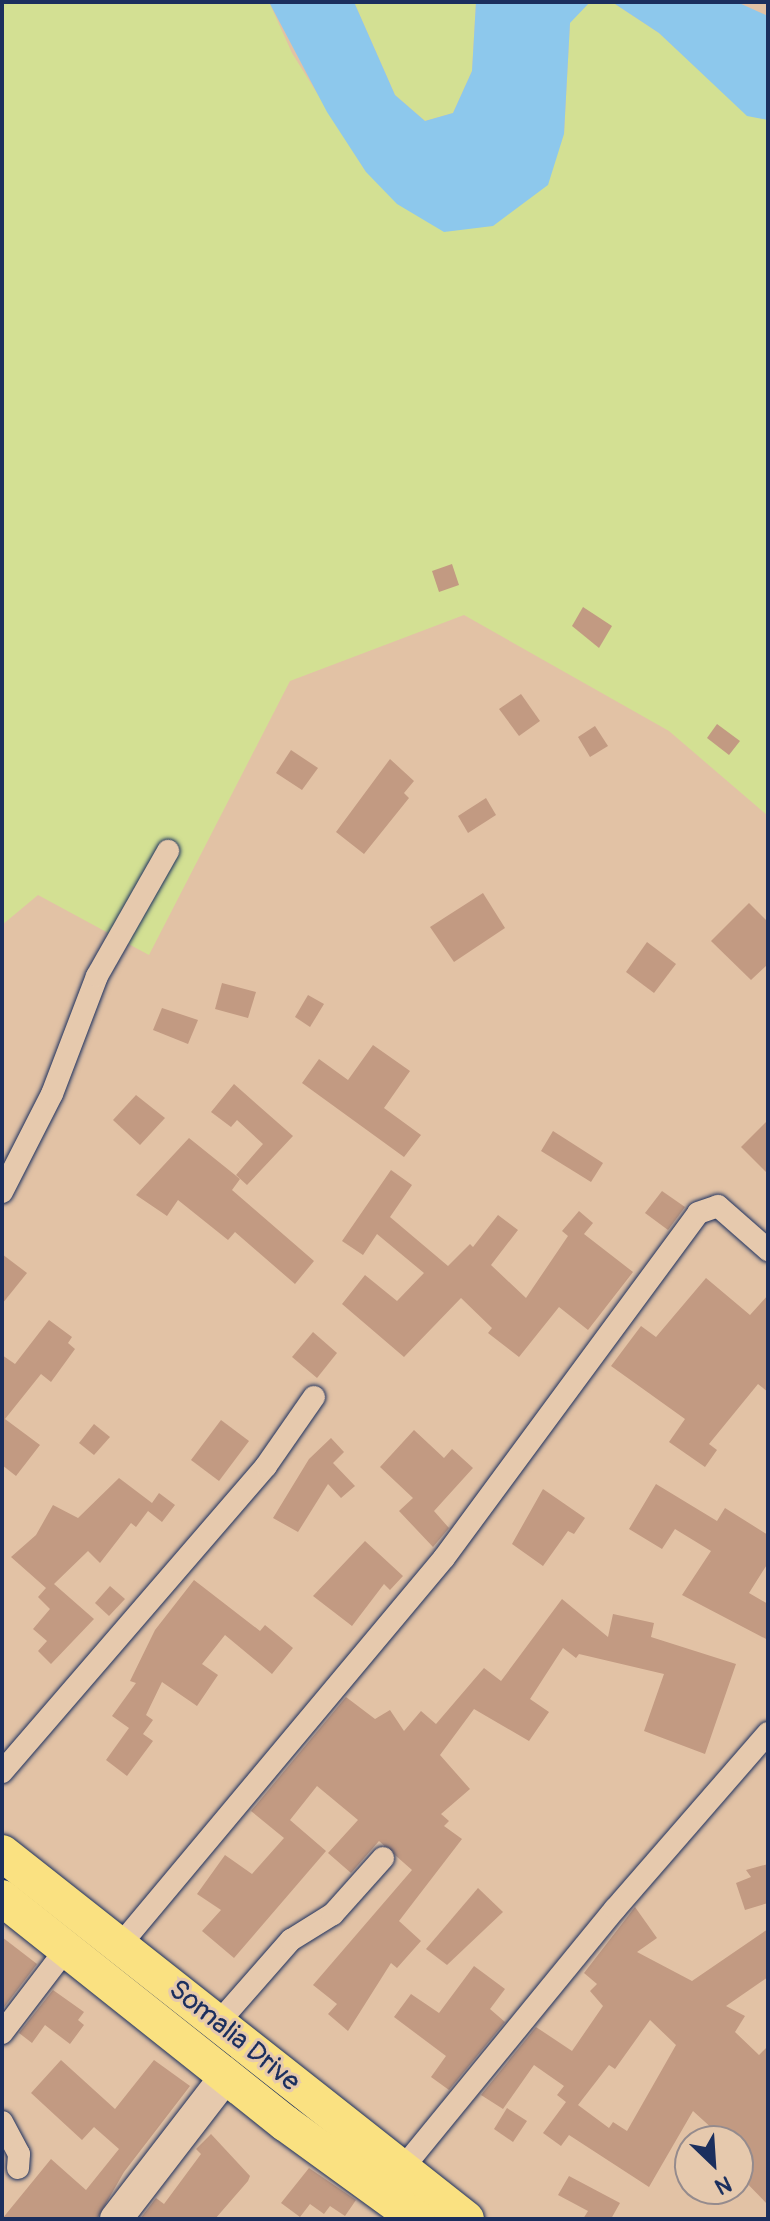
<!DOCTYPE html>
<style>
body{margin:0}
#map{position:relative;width:770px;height:2221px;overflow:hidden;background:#e2c2a5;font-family:Pangolin,sans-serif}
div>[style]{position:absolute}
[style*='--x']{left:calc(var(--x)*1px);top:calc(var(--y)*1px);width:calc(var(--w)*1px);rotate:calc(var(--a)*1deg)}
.green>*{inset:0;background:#d3e093}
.water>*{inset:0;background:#8dc8ec}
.building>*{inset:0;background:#c29a82}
.roads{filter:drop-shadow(0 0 2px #1b2f5e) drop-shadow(0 0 2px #1b2f5e)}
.street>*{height:22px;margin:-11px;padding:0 11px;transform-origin:11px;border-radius:11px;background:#e6c9ad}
.secondary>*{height:32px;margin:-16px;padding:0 16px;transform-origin:16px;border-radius:16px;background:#e6c9ad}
.primary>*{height:36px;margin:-18px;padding:0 18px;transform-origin:18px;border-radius:18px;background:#fae181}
span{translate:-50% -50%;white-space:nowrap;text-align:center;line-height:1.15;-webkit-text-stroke:6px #e6c9ad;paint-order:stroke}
.street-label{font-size:28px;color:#1b2f5e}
.frame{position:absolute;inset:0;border:4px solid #1b2f5e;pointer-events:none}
.north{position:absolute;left:674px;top:2125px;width:80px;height:80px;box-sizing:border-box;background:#e6c9ad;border:2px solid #958b8d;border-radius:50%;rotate:155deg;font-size:22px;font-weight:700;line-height:32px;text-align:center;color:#1b2f5e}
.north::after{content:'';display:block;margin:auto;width:28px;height:36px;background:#1b2f5e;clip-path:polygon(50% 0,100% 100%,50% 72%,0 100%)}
</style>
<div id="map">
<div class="green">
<i style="clip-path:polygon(2px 2px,269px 2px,292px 53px,366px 172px,564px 134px,570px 22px,590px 2px,612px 2px,659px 33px,747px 115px,768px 120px,768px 816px,669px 731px,464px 615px,290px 681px,149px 955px,38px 895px,2px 925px)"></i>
<i style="clip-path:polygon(354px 2px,476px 2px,472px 71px,453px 113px,425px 121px,395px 95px)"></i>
</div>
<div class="water">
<i style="clip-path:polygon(269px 2px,354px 2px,395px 95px,425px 121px,453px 113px,472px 71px,476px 2px,590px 2px,570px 23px,564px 134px,548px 185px,493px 226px,444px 232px,397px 204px,366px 172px,327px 112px)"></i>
<i style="clip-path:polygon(612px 2px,737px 2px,768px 16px,768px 120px,747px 116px,659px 33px)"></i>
</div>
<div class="building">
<i style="clip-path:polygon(452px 564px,459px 585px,439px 592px,432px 571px)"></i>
<i style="clip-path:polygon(583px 607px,612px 626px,599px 648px,572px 626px)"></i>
<i style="clip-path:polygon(521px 694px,540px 721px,519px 736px,499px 709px)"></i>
<i style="clip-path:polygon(717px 724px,740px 741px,729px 755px,707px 738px)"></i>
<i style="clip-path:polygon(595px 726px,608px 746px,590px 757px,578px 737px)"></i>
<i style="clip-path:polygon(291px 750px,318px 768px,302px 790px,276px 773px)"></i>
<i style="clip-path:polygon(390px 759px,414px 781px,404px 793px,409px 798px,364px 854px,336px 832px)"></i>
<i style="clip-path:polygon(486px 798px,496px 815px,468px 833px,458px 816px)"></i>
<i style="clip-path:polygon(483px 893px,505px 928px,454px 962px,430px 927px)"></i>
<i style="clip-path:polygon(749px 903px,768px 922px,768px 964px,751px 980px,711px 941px)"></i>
<i style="clip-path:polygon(647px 942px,676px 964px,654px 993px,626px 972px)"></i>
<i style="clip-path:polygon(222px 983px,256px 992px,248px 1018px,215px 1009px)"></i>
<i style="clip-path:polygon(308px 995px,324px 1004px,310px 1027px,295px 1017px)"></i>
<i style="clip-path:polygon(162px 1008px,198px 1020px,188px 1044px,153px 1030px)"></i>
<i style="clip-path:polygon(373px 1045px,410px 1071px,384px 1108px,421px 1135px,404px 1157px,302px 1083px,319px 1059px,348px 1080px)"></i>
<i style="clip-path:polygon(234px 1084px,293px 1136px,247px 1185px,236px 1175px,263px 1144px,237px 1120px,231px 1127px,211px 1112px)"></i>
<i style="clip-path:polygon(136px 1095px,165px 1118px,140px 1145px,113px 1120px)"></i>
<i style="clip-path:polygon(768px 1120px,768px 1174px,741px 1147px)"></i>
<i style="clip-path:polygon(553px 1131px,603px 1163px,591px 1182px,541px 1151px)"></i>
<i style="clip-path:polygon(189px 1138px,240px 1179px,232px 1190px,314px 1261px,295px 1284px,235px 1232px,228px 1240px,178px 1200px,167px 1216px,136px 1195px)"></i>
<i style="clip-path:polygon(391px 1170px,412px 1185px,390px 1217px,448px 1266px,470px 1244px,473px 1247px,498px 1215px,518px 1230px,491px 1265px,526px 1298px,568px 1236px,562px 1231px,579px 1211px,593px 1223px,584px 1234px,633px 1272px,588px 1330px,559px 1307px,519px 1357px,488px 1333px,492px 1328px,461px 1298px,404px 1357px,342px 1304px,365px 1275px,397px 1301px,424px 1273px,377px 1234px,363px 1255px,342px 1241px)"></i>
<i style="clip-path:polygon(662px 1191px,685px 1207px,668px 1230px,645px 1213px)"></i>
<i style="clip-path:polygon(2px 1254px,27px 1273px,2px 1304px)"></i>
<i style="clip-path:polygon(706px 1278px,750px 1315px,768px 1295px,768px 1392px,758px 1384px,709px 1444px,717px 1450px,705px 1467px,669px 1442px,685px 1419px,611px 1366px,641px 1326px,656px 1337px)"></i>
<i style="clip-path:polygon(49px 1320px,72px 1337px,68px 1343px,75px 1349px,51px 1382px,41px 1374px,5px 1419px,40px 1445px,16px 1476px,2px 1465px,2px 1355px,15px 1364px)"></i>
<i style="clip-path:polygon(313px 1332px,337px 1353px,317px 1378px,292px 1357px)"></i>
<i style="clip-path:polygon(221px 1420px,249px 1441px,219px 1481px,191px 1460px)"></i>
<i style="clip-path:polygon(94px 1424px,110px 1437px,94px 1455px,79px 1443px)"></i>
<i style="clip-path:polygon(414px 1430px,444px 1458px,452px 1449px,473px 1468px,434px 1511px,449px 1528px,433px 1547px,399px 1511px,413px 1498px,380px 1467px)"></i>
<i style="clip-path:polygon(331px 1438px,344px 1452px,333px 1463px,355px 1486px,341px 1498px,328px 1484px,298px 1532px,273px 1518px,309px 1459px)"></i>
<i style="clip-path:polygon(119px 1478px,152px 1503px,159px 1493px,175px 1505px,162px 1522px,148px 1511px,136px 1527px,131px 1523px,100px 1563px,88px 1551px,54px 1584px,94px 1619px,51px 1664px,38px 1651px,47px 1641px,33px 1629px,50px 1609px,38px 1597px,46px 1588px,11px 1557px,36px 1535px,53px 1505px,78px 1518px)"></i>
<i style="clip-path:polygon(656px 1484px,717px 1521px,725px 1508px,768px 1535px,768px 1563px,749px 1593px,768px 1604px,768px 1640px,682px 1595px,711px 1551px,675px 1529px,662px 1549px,629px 1529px)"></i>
<i style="clip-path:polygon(543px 1489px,585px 1518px,574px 1534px,568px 1531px,543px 1566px,512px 1544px)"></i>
<i style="clip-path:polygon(365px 1541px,403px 1576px,390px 1590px,384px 1584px,352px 1626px,313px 1596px)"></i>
<i style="clip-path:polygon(194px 1580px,260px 1631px,265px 1625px,293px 1648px,272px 1674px,225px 1635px,202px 1664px,218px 1675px,197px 1706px,162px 1682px,146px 1715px,153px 1720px,143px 1734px,153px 1741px,127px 1776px,106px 1760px,129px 1728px,112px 1716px,136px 1683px,130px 1681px,155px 1630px)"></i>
<i style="clip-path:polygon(110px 1586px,125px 1599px,109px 1616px,95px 1603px)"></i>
<i style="clip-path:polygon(562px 1599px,608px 1637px,613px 1614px,654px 1623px,651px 1637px,736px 1664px,705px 1754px,644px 1731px,664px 1674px,579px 1654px,576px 1658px,563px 1648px,530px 1699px,549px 1712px,529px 1741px,474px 1709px,440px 1755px,470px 1789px,441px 1814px,449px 1821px,444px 1826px,462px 1839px,399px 1921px,421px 1941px,397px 1968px,391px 1963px,348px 2031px,328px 2014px,337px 2004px,313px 1985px,412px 1870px,379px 1841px,351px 1873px,328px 1853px,358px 1820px,317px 1786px,290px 1820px,326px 1851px,234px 1958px,202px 1931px,221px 1910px,197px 1894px,225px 1855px,252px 1874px,284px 1838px,251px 1811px,346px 1697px,375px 1719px,390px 1710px,404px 1731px,421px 1711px,436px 1724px,484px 1668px,501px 1681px)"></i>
<i style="clip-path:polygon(768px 1864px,768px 1903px,745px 1910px,736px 1883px,751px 1877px,746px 1870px)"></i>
<i style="clip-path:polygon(478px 1888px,503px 1912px,447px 1965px,426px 1949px)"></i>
<i style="clip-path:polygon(evenodd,635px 1907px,657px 1938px,637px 1952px,692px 1981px,768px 1929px,768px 1977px,726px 2006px,745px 2016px,735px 2032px,759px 2055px,768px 2046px,768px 2205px,738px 2174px,738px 2141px,726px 2141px,693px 2111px,649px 2187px,569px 2135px,561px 2146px,543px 2133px,566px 2102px,557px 2095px,564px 2086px,534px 2065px,503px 2109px,481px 2095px,536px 2027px,572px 2051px,603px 2006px,590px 1991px,597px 1984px,584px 1973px,635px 1907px,650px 2020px,676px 2045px,627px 2131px,613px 2122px,609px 2128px,578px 2105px,609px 2065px,615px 2069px,650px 2020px)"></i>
<i style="clip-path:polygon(2px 1937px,37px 1964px,2px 2010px)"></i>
<i style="clip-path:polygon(474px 1966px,505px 1989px,490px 2009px,505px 2022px,449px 2090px,431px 2077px,446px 2056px,394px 2017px,411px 1994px,439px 2013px)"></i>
<i style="clip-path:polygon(53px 1990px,84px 2012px,78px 2020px,84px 2025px,70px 2044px,45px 2025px,32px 2043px,19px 2033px)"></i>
<i style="clip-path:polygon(61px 2060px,115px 2109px,154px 2060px,190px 2086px,124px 2172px,97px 2219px,2px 2219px,51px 2159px,86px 2190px,119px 2149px,94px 2127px,82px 2140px,31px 2093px)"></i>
<i style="clip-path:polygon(507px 2108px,527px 2121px,513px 2142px,494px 2129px)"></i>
<i style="clip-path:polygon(211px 2134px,250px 2176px,248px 2181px,215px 2219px,140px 2219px,156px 2198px,164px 2204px,201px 2154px,196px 2149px)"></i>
<i style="clip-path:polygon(309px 2168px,356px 2200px,345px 2216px,330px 2206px,324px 2214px,310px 2204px,300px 2217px,281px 2203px)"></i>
<i style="clip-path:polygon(569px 2176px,620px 2203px,611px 2219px,583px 2219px,588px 2211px,558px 2195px)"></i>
</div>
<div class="roads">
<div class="street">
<i style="--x:2;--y:1192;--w:110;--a:-63"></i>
<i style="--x:52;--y:1094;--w:126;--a:-69.1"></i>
<i style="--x:97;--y:976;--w:144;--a:-60.4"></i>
<i style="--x:2;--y:1772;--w:404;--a:-49.2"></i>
<i style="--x:266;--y:1466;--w:84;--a:-55.2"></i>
<i style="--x:121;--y:1944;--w:503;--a:-50.08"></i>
<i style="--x:444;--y:1558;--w:428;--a:-53.6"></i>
<i style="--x:698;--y:1213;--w:21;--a:-19"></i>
<i style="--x:718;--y:1206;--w:67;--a:41.3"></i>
<i style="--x:218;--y:2023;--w:111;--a:-48.7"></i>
<i style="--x:291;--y:1940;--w:49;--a:-31.8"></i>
<i style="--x:333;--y:1914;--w:75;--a:-48.2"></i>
<i style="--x:2;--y:2033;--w:107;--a:-52.6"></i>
<i style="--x:2;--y:2122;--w:36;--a:62"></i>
<i style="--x:19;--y:2154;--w:14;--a:94"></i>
<i style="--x:402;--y:2169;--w:336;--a:-50.7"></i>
<i style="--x:615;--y:1909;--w:233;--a:-49"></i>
</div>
<div class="secondary">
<i style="--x:116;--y:2219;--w:180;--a:-52.4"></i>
</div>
<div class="primary">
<i style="--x:2;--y:1853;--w:591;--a:38.27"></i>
<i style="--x:2;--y:1898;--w:362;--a:38.5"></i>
<i style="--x:285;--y:2123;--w:163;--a:36"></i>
</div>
</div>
<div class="street-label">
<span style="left:234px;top:2036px;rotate:39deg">Somalia Drive</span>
</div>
<div class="frame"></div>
<div class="north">N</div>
</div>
